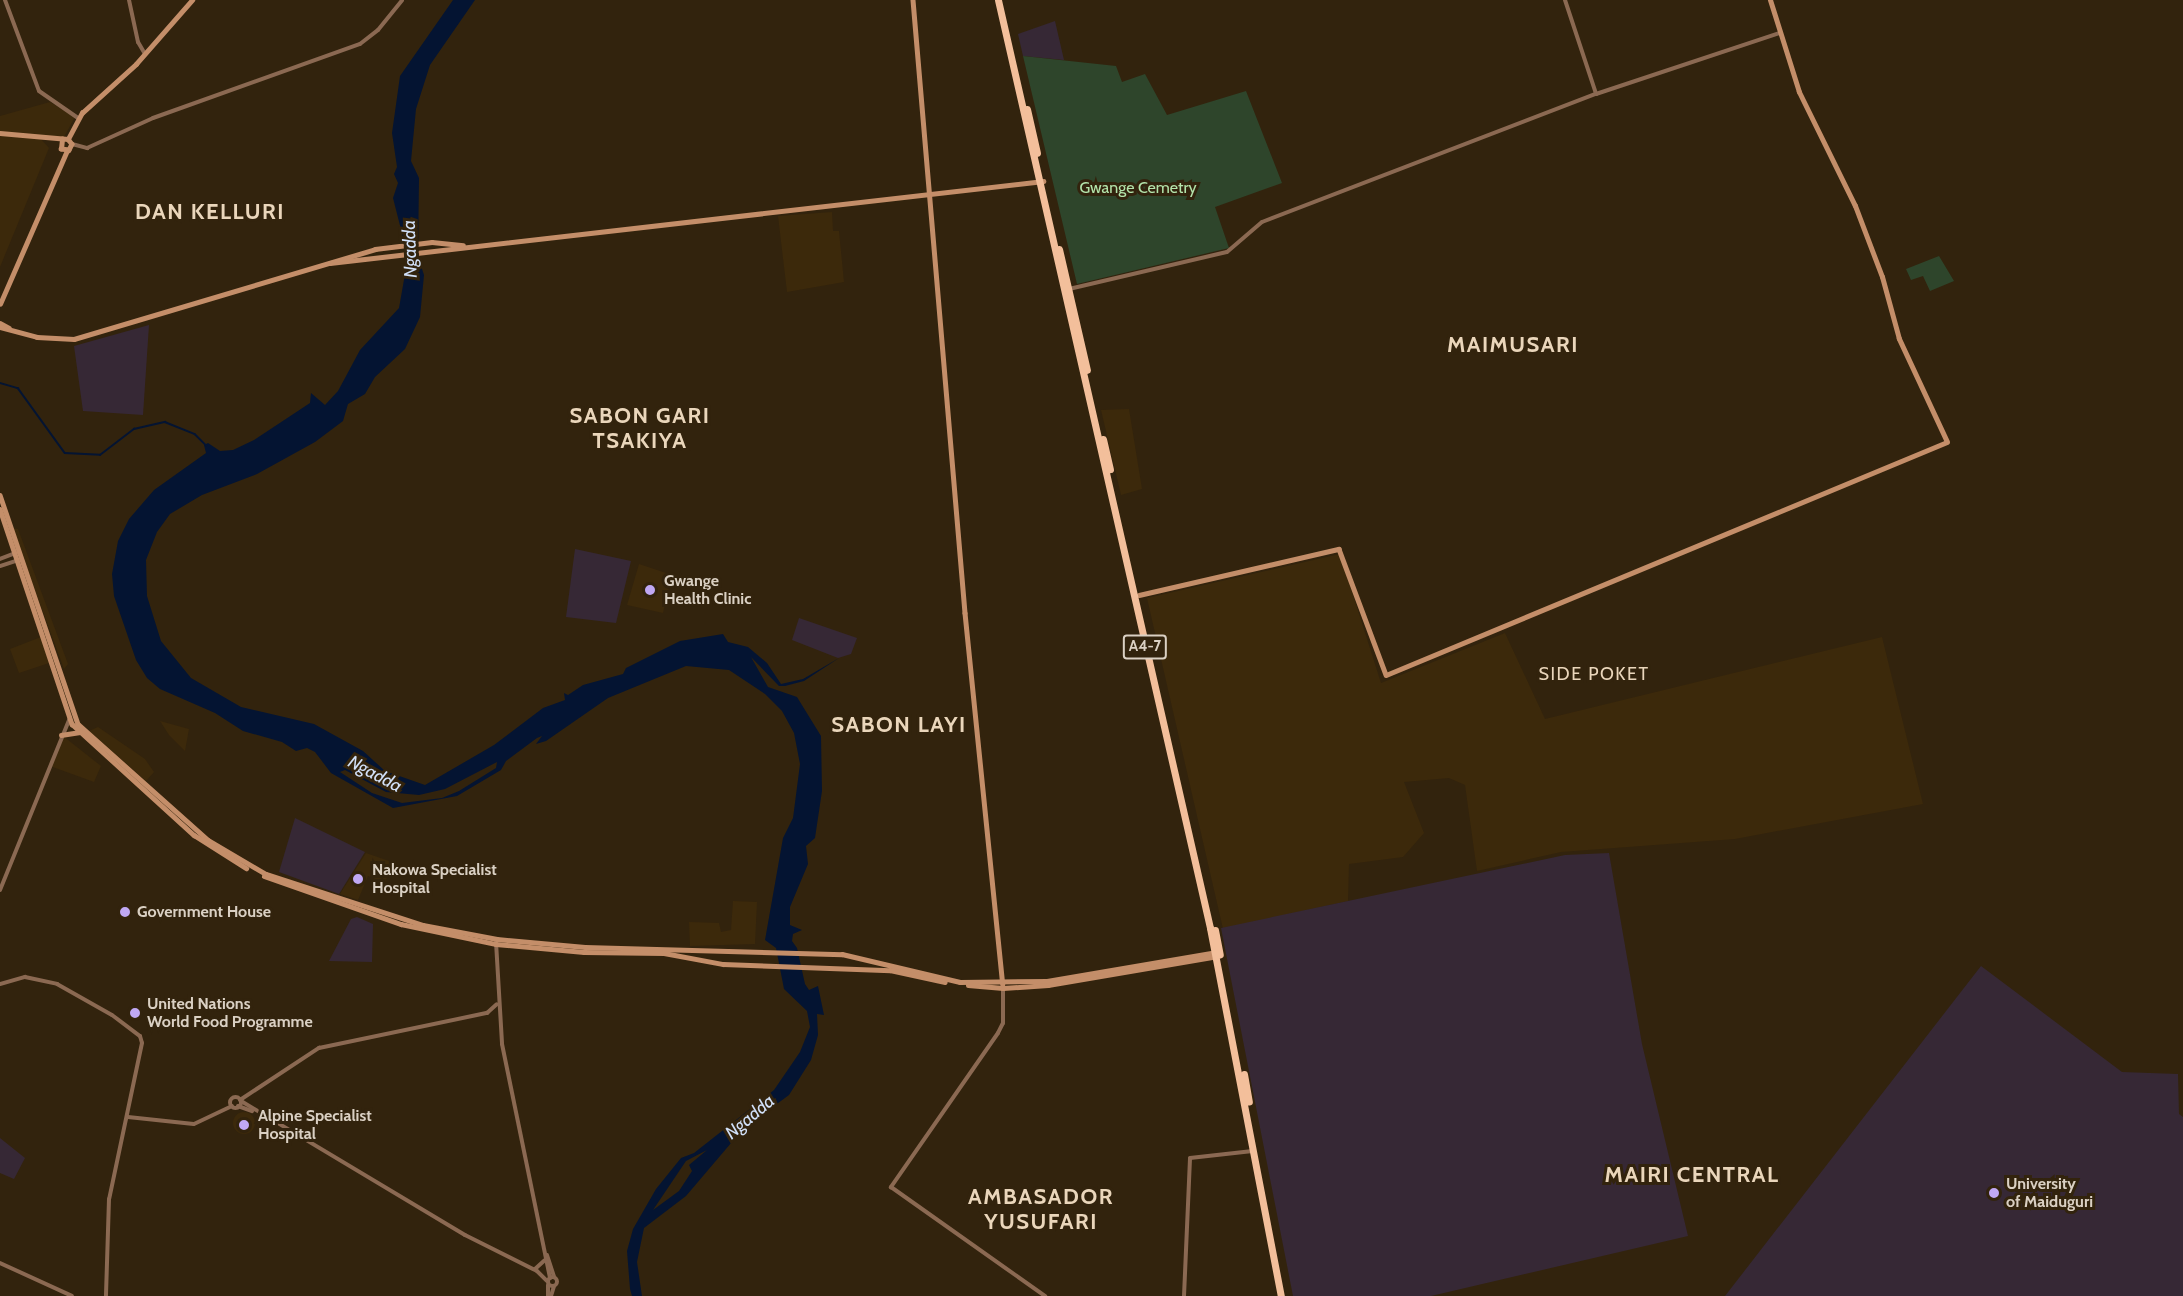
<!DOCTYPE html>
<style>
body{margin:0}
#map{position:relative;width:2183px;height:1296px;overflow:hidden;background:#32230d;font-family:Cabin,sans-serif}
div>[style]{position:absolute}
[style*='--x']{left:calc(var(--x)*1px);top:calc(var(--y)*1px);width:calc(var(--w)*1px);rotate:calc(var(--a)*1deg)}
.built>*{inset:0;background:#3c290b}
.round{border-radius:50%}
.education>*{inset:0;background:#362835}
.green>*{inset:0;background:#2e452b}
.water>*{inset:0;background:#041432}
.stream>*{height:1.5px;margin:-0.75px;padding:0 0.75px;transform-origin:0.75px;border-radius:0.75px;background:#041432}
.tertiary>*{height:4px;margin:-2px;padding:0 2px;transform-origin:2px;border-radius:2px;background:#8b6952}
.tertiary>.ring{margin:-2px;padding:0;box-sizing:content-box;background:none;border:4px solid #8b6952;border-radius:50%}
.secondary>*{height:4.5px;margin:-2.25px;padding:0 2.25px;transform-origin:2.25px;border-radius:2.25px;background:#c48e69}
.trunk>*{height:7px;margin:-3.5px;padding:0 3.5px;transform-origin:3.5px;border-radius:3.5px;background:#f3bf9b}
.dots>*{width:16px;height:16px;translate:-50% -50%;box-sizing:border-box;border:3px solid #32230d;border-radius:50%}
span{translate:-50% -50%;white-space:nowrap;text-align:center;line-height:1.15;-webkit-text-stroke:6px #32230d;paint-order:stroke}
.shield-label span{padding:2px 4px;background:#32230d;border:2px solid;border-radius:4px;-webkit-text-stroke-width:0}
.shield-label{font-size:15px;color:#dad0c3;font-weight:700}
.park-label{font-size:16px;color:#b3e4ab}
.poi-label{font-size:16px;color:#dad0c3;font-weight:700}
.left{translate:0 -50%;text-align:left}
.water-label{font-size:18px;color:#d2e1f9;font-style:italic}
.neighbourhood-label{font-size:18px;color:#ead6bb;letter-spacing:1.5px}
.district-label{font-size:22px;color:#ead6bb;font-weight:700;letter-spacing:1.5px}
</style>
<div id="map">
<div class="built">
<i style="clip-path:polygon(50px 102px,75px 117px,64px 137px,0 133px,0 116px)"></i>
<i style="clip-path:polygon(0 134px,40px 138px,49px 148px,0 267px)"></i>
<i style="clip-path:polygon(832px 212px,833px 231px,839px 231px,844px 282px,787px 292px,778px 216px)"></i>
<i style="clip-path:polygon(1129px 409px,1142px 489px,1121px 495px,1101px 410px)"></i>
<i style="clip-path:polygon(12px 528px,18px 529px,68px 664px,64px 669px)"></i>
<i style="clip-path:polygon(1340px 554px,1381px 683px,1505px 633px,1545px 719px,1882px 637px,1923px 804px,1735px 839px,1561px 852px,1477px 871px,1465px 785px,1449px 778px,1404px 782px,1424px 833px,1403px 857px,1349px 864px,1348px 901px,1223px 929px,1147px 598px)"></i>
<i style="clip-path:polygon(639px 564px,672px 575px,663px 613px,627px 605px)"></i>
<i style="clip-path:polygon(41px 637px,49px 663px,19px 673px,10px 649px)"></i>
<i style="clip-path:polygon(160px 721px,189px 729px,185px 751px,169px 735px)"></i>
<i style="clip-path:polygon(98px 727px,145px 759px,154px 772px,146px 781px,89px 731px)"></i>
<i style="clip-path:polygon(63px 736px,101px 766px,94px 782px,50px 766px)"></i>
<i style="clip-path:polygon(366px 853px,392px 862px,385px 883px,368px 876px,358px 900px,340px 894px)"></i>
<i style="clip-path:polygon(733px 901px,757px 902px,755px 944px,690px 946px,689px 922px,719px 923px,721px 932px,731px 930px)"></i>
<i class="round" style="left:233px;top:1112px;width:22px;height:22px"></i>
</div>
<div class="education">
<i style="clip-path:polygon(1055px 21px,1064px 60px,1023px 56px,1018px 34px)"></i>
<i style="clip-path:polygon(149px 325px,143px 415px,83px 411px,74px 346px)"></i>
<i style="clip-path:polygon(575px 549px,631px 561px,616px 623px,566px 617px)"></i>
<i style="clip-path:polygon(799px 618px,857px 638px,851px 654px,838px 658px,792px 640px)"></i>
<i style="clip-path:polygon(295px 818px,365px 852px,339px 894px,279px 872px)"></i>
<i style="clip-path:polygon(1609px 853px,1642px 1044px,1688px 1236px,1431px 1296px,1293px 1296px,1221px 928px,1565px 855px)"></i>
<i style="clip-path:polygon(357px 917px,373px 924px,372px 962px,329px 961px,351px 919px)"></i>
<i style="clip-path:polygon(1981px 966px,2122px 1072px,2178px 1074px,2179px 1114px,2183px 1117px,2183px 1296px,1725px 1296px)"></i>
<i style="clip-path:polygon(0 1138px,25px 1158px,14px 1179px,0 1173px)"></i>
</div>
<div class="green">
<i style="clip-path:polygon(1023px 56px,1116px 66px,1122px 82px,1145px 74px,1167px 115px,1246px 91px,1282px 183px,1215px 207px,1229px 248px,1077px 284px)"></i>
<i style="clip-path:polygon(1939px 256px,1954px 281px,1930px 291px,1923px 276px,1911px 280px,1906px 269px)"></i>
</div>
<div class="water">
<i style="clip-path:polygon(evenodd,453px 0,475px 0,430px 65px,416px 109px,411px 161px,419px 178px,418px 257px,424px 275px,420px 317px,405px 349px,375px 377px,365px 394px,348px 404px,343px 421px,315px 442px,257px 474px,202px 495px,170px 514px,157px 532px,146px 560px,147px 596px,161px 641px,191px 678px,241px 707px,314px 724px,363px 751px,385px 771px,425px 785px,494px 745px,543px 708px,565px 700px,564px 693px,568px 695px,583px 685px,623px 674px,626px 668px,680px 641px,723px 634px,728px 642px,748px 647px,767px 663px,781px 684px,803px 679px,839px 658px,804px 681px,785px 686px,779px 686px,751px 657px,768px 687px,797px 697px,821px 736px,822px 791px,815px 838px,806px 846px,808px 864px,790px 907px,790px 925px,802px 930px,793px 934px,792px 941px,797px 948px,805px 984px,809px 990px,818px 986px,824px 1015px,817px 1014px,818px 1035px,811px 1060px,789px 1095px,743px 1129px,686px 1196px,644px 1228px,637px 1262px,642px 1296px,632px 1296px,630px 1289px,627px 1251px,633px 1229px,656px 1189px,681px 1158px,694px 1153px,774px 1090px,800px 1052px,810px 1027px,807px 1011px,784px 989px,776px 948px,765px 940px,783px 838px,793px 818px,800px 764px,794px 733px,782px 711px,765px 694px,729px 670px,686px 666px,608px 698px,546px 741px,536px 744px,542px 736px,537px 738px,506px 761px,501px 770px,457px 796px,393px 808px,331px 773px,315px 752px,307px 748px,296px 751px,282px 742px,243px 731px,215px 713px,160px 689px,147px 678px,136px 660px,114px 596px,112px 574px,118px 541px,129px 519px,154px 490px,206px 453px,204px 445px,208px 443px,220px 451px,233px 450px,254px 440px,310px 403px,311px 393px,325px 405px,338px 391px,360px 350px,399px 308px,408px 257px,393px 198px,398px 183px,394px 174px,397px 167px,392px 133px,400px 76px,453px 0,497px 762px,496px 768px,459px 791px,442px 798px,402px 803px,372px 793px,340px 772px,345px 770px,386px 792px,419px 795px,445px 789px,497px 762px,453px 0,707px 1150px,689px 1165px,692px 1171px,679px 1191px,653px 1210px,686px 1161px,707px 1150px)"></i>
</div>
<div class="stream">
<i style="--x:0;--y:383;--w:19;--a:16"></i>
<i style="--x:18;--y:388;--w:80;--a:54.1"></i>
<i style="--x:65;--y:453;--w:35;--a:3"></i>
<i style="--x:100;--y:455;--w:43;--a:-37.4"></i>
<i style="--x:134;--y:429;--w:32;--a:-13"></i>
<i style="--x:165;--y:422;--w:32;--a:22"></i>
<i style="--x:195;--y:434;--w:16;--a:45"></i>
</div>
<div class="tertiary">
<i style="--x:5;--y:0;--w:97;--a:69.5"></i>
<i style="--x:39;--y:91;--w:47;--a:34.7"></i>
<i style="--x:129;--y:0;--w:43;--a:77.9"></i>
<i style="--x:138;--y:42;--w:14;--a:60"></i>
<i style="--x:1565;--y:0;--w:99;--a:71.7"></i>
<i style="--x:72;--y:144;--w:16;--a:15"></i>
<i style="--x:87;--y:148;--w:72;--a:-24.4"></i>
<i style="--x:153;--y:118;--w:220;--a:-19.7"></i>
<i style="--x:360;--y:44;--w:23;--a:-38"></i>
<i style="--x:378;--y:30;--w:38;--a:-51"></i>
<i style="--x:1069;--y:289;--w:162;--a:-13.2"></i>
<i style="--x:1227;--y:252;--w:46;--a:-40.6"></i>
<i style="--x:1262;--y:222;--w:358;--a:-21"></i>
<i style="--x:1596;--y:94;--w:193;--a:-18.4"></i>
<i style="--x:0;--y:559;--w:19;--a:-21"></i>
<i style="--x:0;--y:566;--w:20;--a:-18"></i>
<i style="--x:0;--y:890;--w:186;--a:-67.9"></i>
<i style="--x:496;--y:942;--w:102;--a:86.6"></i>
<i style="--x:502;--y:1044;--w:239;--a:78.4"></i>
<i style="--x:0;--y:984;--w:26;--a:-16"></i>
<i style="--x:25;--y:977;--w:33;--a:12"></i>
<i style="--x:57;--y:984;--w:63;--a:29.4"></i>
<i style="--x:112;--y:1015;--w:35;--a:37"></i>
<i style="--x:140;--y:1036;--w:7;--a:74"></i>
<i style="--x:142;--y:1043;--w:159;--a:101.9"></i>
<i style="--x:109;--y:1199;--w:97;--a:91.8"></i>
<i style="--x:1003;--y:988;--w:35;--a:90"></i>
<i style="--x:1003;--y:1023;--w:11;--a:117"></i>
<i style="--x:998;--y:1033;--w:188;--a:124.8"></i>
<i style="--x:891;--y:1187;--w:189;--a:35.3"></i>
<i class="ring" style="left:229.5px;top:1096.5px;width:7px;height:7px"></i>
<i style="--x:240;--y:1100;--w:95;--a:-33.4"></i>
<i style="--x:319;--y:1048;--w:172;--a:-11.8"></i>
<i style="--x:487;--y:1013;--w:13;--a:-42"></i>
<i style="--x:241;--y:1101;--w:261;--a:30.9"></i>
<i style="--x:465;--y:1235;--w:80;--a:26.6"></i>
<i style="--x:537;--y:1271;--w:14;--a:45"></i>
<i style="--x:238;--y:1106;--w:15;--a:20"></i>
<i style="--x:128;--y:1117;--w:66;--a:6.1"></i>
<i style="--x:194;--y:1124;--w:42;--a:-25.3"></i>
<i style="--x:547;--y:1255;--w:23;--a:72"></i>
<i style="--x:0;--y:1263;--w:79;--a:24.6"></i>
<i style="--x:535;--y:1269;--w:13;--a:-42"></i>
<i class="ring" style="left:547.5px;top:1276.5px;width:5px;height:5px"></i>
<i style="--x:548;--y:1296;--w:11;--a:-90"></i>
<i style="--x:551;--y:1296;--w:10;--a:-73"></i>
<i style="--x:1184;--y:1296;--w:138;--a:-87.5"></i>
<i style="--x:1190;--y:1158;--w:63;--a:-6.3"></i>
</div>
<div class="secondary">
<i style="--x:913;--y:0;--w:615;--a:85.15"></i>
<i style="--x:965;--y:613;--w:373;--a:84.2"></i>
<i style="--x:0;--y:133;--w:68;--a:5"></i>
<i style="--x:68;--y:139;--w:6;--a:51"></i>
<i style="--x:72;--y:144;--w:7;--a:117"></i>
<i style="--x:69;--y:150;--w:8;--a:-173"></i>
<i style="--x:61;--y:149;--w:10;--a:-84"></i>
<i style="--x:68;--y:139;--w:30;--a:-62"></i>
<i style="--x:82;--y:113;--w:73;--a:-42.2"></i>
<i style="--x:136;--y:64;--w:85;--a:-48.8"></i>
<i style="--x:330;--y:263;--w:718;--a:-6.56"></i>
<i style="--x:0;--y:304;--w:167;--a:-66.4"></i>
<i style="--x:0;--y:323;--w:10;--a:29"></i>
<i style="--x:0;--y:327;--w:38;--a:15"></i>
<i style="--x:37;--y:337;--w:37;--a:3"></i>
<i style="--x:74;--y:339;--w:314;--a:-16.6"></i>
<i style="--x:375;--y:249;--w:57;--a:-7"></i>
<i style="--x:432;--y:242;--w:31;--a:6"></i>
<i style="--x:0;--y:495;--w:242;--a:71.2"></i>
<i style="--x:78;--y:724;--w:174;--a:41.7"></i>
<i style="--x:208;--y:840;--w:67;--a:30.4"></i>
<i style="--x:266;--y:874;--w:165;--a:18"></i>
<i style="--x:423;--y:925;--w:75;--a:10.7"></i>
<i style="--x:497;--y:939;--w:88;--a:5.2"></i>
<i style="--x:585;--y:947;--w:257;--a:1.6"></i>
<i style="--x:842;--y:954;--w:121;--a:13.3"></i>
<i style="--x:960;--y:982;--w:87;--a:-0.7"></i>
<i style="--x:1047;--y:981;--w:172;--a:-9.7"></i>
<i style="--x:0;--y:509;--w:227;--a:71.5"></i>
<i style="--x:72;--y:724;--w:165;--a:42.3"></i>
<i style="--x:194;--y:835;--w:62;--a:32.4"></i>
<i style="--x:1139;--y:595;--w:205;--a:-13"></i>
<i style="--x:1339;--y:549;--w:134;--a:69.5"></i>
<i style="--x:1386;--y:675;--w:607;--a:-22.55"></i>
<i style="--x:1947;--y:442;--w:114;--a:-115"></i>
<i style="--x:1899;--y:339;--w:64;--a:-105.3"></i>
<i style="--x:1882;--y:277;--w:76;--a:-110.8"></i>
<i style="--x:1855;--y:206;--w:127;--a:-116.2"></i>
<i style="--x:1799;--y:92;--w:96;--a:-107.5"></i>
<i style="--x:61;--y:735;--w:19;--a:-9"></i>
<i style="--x:264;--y:876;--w:145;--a:19.3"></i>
<i style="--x:401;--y:924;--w:97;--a:11.9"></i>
<i style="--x:496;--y:944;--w:88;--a:5.2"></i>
<i style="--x:584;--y:952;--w:80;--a:0.7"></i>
<i style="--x:664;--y:953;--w:60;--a:10.6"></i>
<i style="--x:723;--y:964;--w:167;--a:2.1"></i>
<i style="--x:890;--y:970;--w:56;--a:12.3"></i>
<i style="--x:968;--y:985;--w:35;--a:5"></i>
<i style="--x:1003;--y:988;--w:45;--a:-3.8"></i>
<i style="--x:1048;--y:985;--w:172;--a:-9.7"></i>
</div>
<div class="trunk">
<i style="--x:998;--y:0;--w:952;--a:77.13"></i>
<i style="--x:1210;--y:928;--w:375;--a:79.1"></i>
<i style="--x:1027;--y:109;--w:45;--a:77.2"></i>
<i style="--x:1059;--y:249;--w:124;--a:77"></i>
<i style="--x:1103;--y:439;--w:31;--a:77"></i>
<i style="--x:1215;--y:930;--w:25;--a:79"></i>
<i style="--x:1244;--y:1074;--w:28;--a:80"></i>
</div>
<div class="dots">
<i style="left:650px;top:590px;background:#c0a8f4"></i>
<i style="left:358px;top:879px;background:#c0a8f4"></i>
<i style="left:125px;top:912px;background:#c0a8f4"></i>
<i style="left:135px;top:1013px;background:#c0a8f4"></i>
<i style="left:244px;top:1125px;background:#c0a8f4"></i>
<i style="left:1994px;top:1193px;background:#c0a8f4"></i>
</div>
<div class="shield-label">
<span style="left:1145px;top:647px">A4-7</span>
</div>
<div class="park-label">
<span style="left:1138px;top:188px">Gwange Cemetry</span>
</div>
<div class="poi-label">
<span class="left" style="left:664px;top:590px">Gwange<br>Health Clinic</span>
<span class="left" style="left:372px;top:879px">Nakowa Specialist<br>Hospital</span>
<span class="left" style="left:137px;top:912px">Government House</span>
<span class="left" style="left:147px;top:1013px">United Nations<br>World Food Programme</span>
<span class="left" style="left:258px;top:1125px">Alpine Specialist<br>Hospital</span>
<span class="left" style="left:2006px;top:1193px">University<br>of Maiduguri</span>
</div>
<div class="water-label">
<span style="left:410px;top:249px;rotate:-92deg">Ngadda</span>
<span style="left:375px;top:774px;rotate:28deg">Ngadda</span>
<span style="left:750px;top:1117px;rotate:-40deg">Ngadda</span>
</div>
<div class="neighbourhood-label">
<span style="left:1594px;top:674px">SIDE POKET</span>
</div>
<div class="district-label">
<span style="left:210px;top:212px">DAN KELLURI</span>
<span style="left:1513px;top:345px">MAIMUSARI</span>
<span style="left:640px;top:428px">SABON GARI<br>TSAKIYA</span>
<span style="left:899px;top:725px">SABON LAYI</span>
<span style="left:1692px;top:1175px">MAIRI CENTRAL</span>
<span style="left:1041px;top:1209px">AMBASADOR<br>YUSUFARI</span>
</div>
</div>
